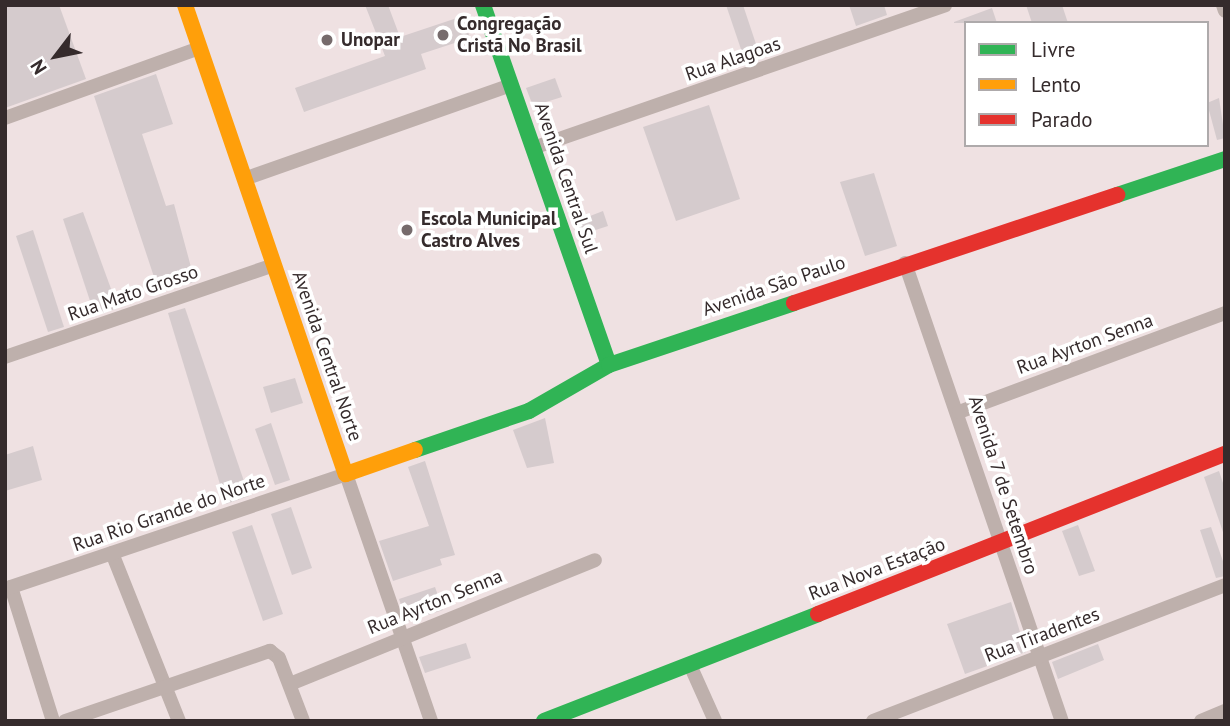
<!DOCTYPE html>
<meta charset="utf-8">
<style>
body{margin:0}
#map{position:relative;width:1230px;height:726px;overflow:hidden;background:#efe1e2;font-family:"PT Sans",sans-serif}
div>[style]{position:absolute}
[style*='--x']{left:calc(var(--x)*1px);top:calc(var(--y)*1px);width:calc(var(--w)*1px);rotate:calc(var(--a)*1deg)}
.building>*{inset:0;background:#d5cbcd}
.street>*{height:14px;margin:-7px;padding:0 7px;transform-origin:7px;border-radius:7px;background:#beb0ac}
.fast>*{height:16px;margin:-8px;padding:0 8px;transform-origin:8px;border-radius:8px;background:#30b455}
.slow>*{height:16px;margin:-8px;padding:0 8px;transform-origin:8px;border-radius:8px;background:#ff9f0a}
.jam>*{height:16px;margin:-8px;padding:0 8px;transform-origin:8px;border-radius:8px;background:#e5322d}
.dots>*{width:19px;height:19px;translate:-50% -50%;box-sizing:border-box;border:4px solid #fff;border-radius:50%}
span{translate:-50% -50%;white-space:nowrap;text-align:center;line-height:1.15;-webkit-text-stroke:7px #fff;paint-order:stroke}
.poi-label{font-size:19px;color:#352b2c;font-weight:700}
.left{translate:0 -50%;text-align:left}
.street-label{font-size:19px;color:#352b2c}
.frame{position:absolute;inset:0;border:7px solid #352b2c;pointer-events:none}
.legend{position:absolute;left:964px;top:21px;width:245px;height:126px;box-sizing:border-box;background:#fff;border:2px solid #aeaaab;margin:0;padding:9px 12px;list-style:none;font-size:21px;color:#352b2c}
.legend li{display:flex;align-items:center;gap:14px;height:35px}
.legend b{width:35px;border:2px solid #aeaaab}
.north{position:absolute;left:21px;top:21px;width:70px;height:70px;-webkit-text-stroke:5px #fff;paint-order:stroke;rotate:238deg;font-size:19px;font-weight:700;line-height:28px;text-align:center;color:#352b2c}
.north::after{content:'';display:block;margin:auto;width:24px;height:32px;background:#352b2c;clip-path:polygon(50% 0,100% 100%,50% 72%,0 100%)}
</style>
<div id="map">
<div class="building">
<i style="clip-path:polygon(5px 5px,59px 5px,86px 79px,5px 108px)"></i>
<i style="clip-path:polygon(365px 5px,388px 5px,400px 37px,463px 16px,470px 38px,421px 54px,426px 69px,304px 112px,295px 88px,385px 56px)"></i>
<i style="clip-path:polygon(726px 5px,743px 5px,761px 59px,746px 64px)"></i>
<i style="clip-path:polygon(849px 5px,884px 5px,887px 15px,856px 26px)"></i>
<i style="clip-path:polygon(1026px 5px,1062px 5px,1068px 23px,1032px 23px)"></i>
<i style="clip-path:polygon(992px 8px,997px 23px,954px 23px,954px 22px)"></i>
<i style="clip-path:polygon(156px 74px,173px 124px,142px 134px,166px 206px,174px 204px,195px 282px,159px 292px,94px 96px)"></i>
<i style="clip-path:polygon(555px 78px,562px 97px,533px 106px,526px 88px)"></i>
<i style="clip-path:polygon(1219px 98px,1225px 138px,1217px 140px,1207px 103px)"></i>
<i style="clip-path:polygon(709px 105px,740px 199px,676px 221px,643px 127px)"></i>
<i style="clip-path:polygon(874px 173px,897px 246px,865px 256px,840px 182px)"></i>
<i style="clip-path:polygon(603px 211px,608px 226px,577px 236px,572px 223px)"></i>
<i style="clip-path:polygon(83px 212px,118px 308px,95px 316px,63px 219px)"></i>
<i style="clip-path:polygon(33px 230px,64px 327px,48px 332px,16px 236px)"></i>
<i style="clip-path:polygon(185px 308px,249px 496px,226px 504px,168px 313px)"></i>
<i style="clip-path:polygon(295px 378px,303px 403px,271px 413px,263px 387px)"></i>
<i style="clip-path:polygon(545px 418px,554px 463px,527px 468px,513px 430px)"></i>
<i style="clip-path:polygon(271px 423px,290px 480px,275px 485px,255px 429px)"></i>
<i style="clip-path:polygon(33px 446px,42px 480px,5px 491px,5px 455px)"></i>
<i style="clip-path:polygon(425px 461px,455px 555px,440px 559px,442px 565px,393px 581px,379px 541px,429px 526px,408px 467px)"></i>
<i style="clip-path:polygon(1219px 471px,1225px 489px,1223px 532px,1204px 477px)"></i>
<i style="clip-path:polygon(291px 507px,312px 568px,292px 575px,271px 514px)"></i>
<i style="clip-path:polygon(252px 525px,283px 614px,263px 621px,232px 532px)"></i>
<i style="clip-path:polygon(1078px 525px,1095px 571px,1079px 576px,1062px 531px)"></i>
<i style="clip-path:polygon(1211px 527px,1225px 567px,1225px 576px,1216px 578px,1200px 530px)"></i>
<i style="clip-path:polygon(435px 587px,443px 610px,407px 622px,399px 599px)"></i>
<i style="clip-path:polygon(1011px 602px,1026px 652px,965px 674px,947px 624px)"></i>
<i style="clip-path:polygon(466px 643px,471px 658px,425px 673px,419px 657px)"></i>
<i style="clip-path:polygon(1098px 644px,1104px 660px,1058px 679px,1052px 662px)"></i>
</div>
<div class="street">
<i style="--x:1223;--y:5;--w:6;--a:72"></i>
<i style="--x:5;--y:118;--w:206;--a:-19.8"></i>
<i style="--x:533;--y:148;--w:436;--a:-19.1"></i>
<i style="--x:244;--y:179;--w:283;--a:-19.4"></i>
<i style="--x:905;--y:263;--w:484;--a:71.1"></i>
<i style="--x:5;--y:357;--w:284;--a:-18.9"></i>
<i style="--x:959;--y:412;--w:284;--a:-20.4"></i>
<i style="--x:112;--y:553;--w:181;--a:68.3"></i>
<i style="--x:11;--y:587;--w:140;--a:72.6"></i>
<i style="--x:5;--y:589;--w:360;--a:-18.6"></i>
<i style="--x:346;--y:474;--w:261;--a:71"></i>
<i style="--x:690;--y:665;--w:61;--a:65.9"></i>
<i style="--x:290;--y:684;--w:329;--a:-22.1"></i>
<i style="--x:65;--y:721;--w:217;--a:-18.9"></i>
<i style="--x:270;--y:651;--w:11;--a:38"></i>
<i style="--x:279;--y:658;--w:67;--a:69.1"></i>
<i style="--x:873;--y:721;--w:377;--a:-21.1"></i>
<i style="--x:1201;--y:721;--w:26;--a:-23"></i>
</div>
<div class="fast">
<i style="--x:483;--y:5;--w:381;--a:70.7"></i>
<i style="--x:1117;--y:195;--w:114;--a:-18.4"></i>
<i style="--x:415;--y:450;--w:120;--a:-18.9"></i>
<i style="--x:529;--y:411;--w:92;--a:-29.9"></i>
<i style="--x:609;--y:365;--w:195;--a:-18.5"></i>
<i style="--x:544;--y:721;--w:294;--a:-21.3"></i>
</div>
<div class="slow">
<i style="--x:185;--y:5;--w:496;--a:71.1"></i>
<i style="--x:346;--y:474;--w:73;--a:-19.2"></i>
</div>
<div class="jam">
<i style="--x:794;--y:303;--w:341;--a:-18.5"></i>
<i style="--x:818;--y:614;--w:437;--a:-21.5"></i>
</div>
<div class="dots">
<i style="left:443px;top:35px;background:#766b6c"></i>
<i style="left:327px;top:40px;background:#766b6c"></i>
<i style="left:407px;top:230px;background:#766b6c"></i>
</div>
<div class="poi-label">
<span class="left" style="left:457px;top:35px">Congregação<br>Cristã No Brasil</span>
<span class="left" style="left:341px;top:40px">Unopar</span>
<span class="left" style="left:421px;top:230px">Escola Municipal<br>Castro Alves</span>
</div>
<div class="street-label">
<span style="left:733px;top:59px;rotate:-19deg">Rua Alagoas</span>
<span style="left:566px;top:178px;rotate:71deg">Avenida Central Sul</span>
<span style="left:774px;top:286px;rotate:-19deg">Avenida São Paulo</span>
<span style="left:133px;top:293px;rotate:-19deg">Rua Mato Grosso</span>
<span style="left:1085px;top:344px;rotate:-20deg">Rua Ayrton Senna</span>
<span style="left:327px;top:356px;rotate:71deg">Avenida Central Norte</span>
<span style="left:1003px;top:485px;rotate:72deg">Avenida 7 de Setembro</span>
<span style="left:169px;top:513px;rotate:-19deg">Rua Rio Grande do Norte</span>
<span style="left:877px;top:569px;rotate:-21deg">Rua Nova Estação</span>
<span style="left:435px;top:602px;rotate:-22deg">Rua Ayrton Senna</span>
<span style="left:1042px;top:635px;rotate:-21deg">Rua Tiradentes</span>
</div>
<div class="frame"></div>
<ul class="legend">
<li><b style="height:9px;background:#30b455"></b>Livre</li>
<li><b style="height:9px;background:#ff9f0a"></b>Lento</li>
<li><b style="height:9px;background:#e5322d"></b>Parado</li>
</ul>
<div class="north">N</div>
</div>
